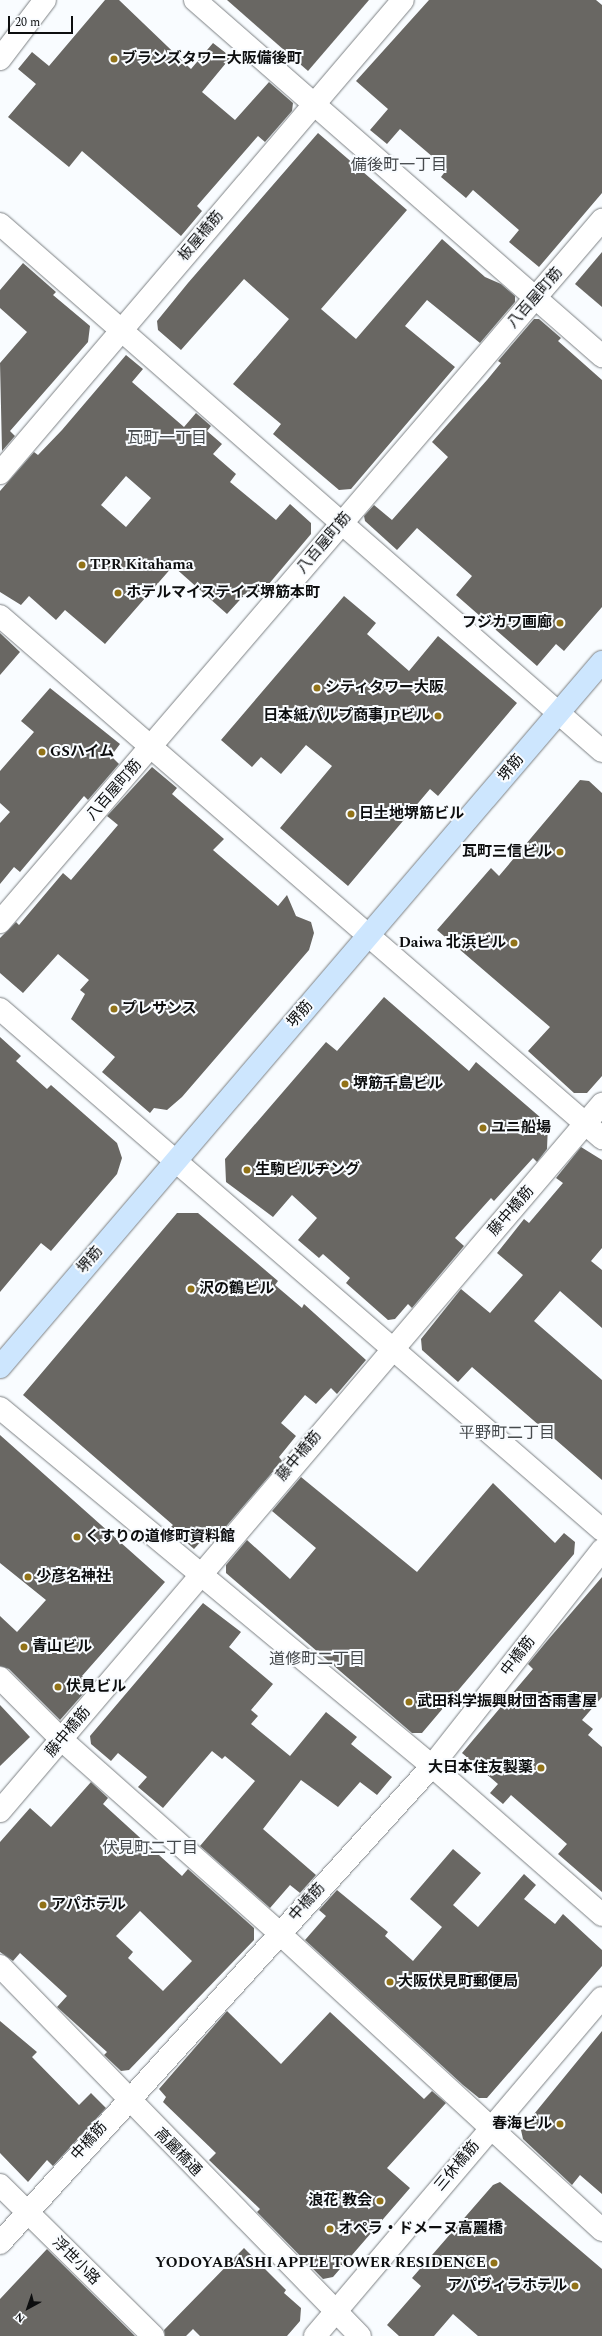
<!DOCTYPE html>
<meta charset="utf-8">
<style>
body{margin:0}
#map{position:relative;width:602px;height:2336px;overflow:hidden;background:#f9fcff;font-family:Spectral,"Noto Sans JP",serif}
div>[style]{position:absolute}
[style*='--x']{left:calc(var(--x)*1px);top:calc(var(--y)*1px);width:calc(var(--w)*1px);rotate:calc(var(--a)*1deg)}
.building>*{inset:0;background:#696763}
.roads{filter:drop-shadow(0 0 1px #7c8083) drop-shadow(0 0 1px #7c8083)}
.minor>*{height:22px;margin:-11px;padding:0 11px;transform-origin:11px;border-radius:11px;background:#fff}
.major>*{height:22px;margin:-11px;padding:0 11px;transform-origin:11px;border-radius:11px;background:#cde6fe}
.dots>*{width:11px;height:11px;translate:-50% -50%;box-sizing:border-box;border:2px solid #f9fcff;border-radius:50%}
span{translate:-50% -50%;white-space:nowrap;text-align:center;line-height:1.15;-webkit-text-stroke:4px #f9fcff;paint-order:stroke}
.poi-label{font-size:15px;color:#0d0e0f;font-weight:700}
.left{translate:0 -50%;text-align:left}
.right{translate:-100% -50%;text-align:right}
.street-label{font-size:15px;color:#0d0e0f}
.neighbourhood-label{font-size:16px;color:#464a4d}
.north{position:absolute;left:8px;top:2288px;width:40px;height:40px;-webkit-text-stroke:3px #f9fcff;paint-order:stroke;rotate:220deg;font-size:11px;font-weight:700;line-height:16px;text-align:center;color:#0d0e0f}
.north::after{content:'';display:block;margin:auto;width:14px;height:18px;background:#0d0e0f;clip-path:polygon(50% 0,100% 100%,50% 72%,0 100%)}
.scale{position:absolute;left:8px;top:16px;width:65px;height:18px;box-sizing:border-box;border:2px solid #0d0e0f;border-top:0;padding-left:5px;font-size:12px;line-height:14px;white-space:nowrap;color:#0d0e0f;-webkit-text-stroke:3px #f9fcff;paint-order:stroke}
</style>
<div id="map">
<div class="building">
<i style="clip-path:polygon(105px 0,119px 0,191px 69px,213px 43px,231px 57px,202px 92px,235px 120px,269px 82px,293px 103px,292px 111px,265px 142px,258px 136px,197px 206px,202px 211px,181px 236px,82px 151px,69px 167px,8px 117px,36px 84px,18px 69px,32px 52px,49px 66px)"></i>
<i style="clip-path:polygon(227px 0,369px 0,308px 71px)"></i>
<i style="clip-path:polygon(429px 0,596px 0,602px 5px,602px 193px,539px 267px,509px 242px,519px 230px,473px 190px,466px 198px,441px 177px,447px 169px,400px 129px,387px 144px,370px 130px,388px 109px,356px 81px)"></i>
<i style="clip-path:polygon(318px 133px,407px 210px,321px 309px,356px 339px,442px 239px,485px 277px,501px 284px,515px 296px,515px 302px,480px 343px,427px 300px,405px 326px,455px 367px,351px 489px,339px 490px,273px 434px,281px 424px,233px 384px,289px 319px,244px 279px,181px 350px,158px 330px,157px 321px,188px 283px)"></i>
<i style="clip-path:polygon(602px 252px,602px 307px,575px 284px)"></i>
<i style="clip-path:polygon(23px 263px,56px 292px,53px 295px,90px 326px,88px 342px,10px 431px,15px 436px,2px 451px,0 363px,27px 332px,0 308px,0 290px)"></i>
<i style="clip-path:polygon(534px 319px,539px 319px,561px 338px,558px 341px,602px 380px,602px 607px,564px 651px,556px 644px,537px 666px,456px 595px,472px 576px,417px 528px,397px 550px,365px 521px,364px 516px,374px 505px,392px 520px,448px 457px,432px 442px,487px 380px,501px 363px,498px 361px)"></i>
<i style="clip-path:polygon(evenodd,126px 355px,143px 369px,132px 382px,184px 427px,196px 413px,211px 426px,207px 431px,222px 444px,213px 454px,236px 474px,230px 482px,276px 520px,290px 504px,311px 523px,311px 534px,257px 598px,248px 591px,227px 614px,173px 566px,105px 644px,65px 610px,56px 620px,29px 596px,21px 605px,0 592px,0 491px,34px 452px,38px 455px,62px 430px,126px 355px,126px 476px,151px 498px,126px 527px,101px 505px,126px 476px)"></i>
<i style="clip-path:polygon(344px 596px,376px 623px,367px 634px,409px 671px,438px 636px,517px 703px,438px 796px,430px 789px,348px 886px,280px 828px,332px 766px,306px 745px,281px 774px,261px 757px,252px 767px,221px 740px)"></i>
<i style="clip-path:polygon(0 633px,20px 652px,0 675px)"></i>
<i style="clip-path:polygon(50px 688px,120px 744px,111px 756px,119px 764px,88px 800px,84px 796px,20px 872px,14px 867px,0 884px,0 823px,10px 812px,0 803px,0 771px,34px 732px,21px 721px)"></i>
<i style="clip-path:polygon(152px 767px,177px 788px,172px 794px,224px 839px,213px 850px,278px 906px,287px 895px,296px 916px,311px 922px,314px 933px,309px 950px,182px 1097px,167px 1110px,154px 1108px,150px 1113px,102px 1072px,115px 1057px,71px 1019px,85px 994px,80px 990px,89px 980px,58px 954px,23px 993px,0 973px,0 938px,16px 922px,19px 925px,63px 873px,71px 880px,118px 825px,107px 816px)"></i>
<i style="clip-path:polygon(580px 780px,589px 781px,602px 793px,602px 1076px,587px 1093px,574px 1093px,528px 1051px,550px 1027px,437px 930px,491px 868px,499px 876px)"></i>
<i style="clip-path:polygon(384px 997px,469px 1071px,476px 1062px,548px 1124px,547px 1149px,537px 1162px,533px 1158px,494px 1201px,491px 1198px,455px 1238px,464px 1246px,412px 1308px,408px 1304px,395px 1319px,388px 1320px,346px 1283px,350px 1278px,323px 1254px,319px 1258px,298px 1240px,317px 1218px,292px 1195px,273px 1217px,226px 1182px,225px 1159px,326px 1042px,337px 1051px)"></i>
<i style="clip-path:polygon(0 1037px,21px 1056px,16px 1061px,47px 1089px,51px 1085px,117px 1143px,122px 1158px,117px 1174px,51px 1251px,41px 1243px,0 1292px)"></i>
<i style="clip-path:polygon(581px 1147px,602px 1160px,602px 1248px,591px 1261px,602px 1270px,602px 1328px,560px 1291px,534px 1321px,602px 1380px,602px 1480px,472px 1367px,458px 1382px,422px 1350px,421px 1339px,461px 1289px,490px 1313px,523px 1275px,497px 1253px,524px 1219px,529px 1223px,563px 1183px,556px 1178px)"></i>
<i style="clip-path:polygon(177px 1213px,198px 1213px,278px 1281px,275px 1285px,302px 1308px,304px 1304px,366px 1360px,337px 1394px,331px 1388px,316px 1404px,305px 1395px,281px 1423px,296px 1436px,279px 1457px,282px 1461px,223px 1530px,210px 1541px,205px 1537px,194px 1549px,170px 1528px,173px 1525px,23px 1395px)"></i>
<i style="clip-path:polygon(0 1435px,165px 1582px,82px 1676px,91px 1685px,60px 1720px,9px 1669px,0 1666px,0 1616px,17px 1632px,46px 1600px,0 1563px)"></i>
<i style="clip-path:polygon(301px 1477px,417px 1572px,493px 1483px,555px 1543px,564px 1533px,575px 1542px,574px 1554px,422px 1733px,412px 1733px,226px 1573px,226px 1565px,247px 1540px,290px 1579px,316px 1548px,272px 1511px)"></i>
<i style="clip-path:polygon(602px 1577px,602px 1697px,582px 1720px,593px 1729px,588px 1735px,602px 1747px,602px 1892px,558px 1854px,567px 1844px,511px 1795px,503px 1804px,490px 1793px,498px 1784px,462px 1753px,533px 1669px,528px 1664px,547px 1641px)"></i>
<i style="clip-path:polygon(203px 1603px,241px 1632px,229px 1647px,273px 1684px,251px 1710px,258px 1716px,251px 1724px,290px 1756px,326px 1712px,357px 1737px,351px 1744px,392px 1777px,377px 1795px,360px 1782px,338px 1807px,301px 1780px,263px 1829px,316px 1875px,300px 1893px,290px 1885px,270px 1908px,200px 1846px,255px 1781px,225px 1756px,222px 1759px,212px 1751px,163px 1808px,138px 1787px,147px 1777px,118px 1753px,111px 1761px,91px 1744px,90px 1736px)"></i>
<i style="clip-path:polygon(0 1705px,30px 1737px,0 1766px)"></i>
<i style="clip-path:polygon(evenodd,91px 1782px,108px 1798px,103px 1804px,182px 1876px,188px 1869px,254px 1928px,254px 1940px,129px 2070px,121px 2071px,104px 2055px,107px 2052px,57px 2007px,67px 1996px,20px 1953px,13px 1961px,0 1952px,0 1842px,30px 1808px,51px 1827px,91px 1782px,140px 1911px,192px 1961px,163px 1991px,128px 1958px,133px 1952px,116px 1936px,140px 1911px)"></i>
<i style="clip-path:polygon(453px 1849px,481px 1873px,453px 1905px,478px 1927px,524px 1874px,536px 1885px,524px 1899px,555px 1924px,563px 1914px,602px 1950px,602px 1966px,487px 2098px,479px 2098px,463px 2085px,305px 1940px,326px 1916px,319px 1910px,337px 1890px,388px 1932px,385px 1936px,413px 1961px,442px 1927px,410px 1899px)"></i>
<i style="clip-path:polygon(227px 2011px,281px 2064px,330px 2012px,424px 2099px,432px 2091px,446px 2103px,387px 2168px,410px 2188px,333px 2277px,323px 2279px,257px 2212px,260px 2209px,209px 2160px,216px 2153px,163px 2102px,166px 2097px,159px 2089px)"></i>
<i style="clip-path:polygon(0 2021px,37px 2052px,32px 2057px,79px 2105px,91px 2093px,106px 2108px,53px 2166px,47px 2160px,28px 2182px,0 2153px)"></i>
<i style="clip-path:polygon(602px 2031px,602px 2194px,580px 2175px,572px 2185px,523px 2139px,521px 2130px)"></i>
<i style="clip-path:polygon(500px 2182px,602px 2269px,602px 2336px,478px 2336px,453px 2314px,434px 2336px,399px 2336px,387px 2325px,421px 2286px,412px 2278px,493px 2185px)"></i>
<i style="clip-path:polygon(244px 2248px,286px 2290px,284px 2293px,301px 2308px,300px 2321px,287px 2336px,200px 2336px,193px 2329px,186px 2336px,165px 2336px,164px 2330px)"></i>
<i style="clip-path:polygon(47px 2249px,55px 2257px,135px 2336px,0 2336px,0 2299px)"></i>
</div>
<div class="roads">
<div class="minor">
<i style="--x:195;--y:0;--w:541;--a:41.18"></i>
<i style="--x:0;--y:59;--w:74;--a:-52.7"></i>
<i style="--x:0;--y:224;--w:800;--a:41.2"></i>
<i style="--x:0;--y:473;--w:621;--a:-49.57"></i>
<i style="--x:0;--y:616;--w:797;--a:40.93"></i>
<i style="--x:0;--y:922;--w:925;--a:-49.39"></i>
<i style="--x:0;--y:1009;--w:796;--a:40.87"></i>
<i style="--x:0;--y:1408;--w:561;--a:39.65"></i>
<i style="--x:432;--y:1766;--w:226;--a:41.2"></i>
<i style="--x:0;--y:1678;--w:88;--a:45"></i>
<i style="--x:62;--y:1740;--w:290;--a:41.6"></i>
<i style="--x:279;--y:1933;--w:439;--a:42.6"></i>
<i style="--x:0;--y:1811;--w:929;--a:-49.59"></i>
<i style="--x:0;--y:1966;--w:516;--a:45.78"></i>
<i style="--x:0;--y:2185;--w:215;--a:44.6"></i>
<i style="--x:0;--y:2243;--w:644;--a:-47.83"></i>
<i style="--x:432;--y:1766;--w:275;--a:-51.8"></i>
<i style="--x:315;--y:2336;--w:443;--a:-49.7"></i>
</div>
<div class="major">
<i style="--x:0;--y:1367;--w:927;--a:-49.51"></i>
</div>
</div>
<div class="dots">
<i style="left:114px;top:59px;background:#917218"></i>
<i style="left:82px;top:565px;background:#917218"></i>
<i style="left:118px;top:593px;background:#917218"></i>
<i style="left:560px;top:623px;background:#917218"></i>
<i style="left:317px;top:688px;background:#917218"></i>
<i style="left:438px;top:716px;background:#917218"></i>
<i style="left:42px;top:752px;background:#917218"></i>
<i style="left:351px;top:814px;background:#917218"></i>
<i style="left:560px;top:852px;background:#917218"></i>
<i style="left:514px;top:943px;background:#917218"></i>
<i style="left:114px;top:1009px;background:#917218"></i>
<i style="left:345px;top:1084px;background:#917218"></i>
<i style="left:483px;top:1128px;background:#917218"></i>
<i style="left:247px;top:1170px;background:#917218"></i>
<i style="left:191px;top:1289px;background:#917218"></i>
<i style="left:77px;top:1537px;background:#917218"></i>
<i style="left:28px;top:1577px;background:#917218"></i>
<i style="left:24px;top:1647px;background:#917218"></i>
<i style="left:58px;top:1687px;background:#917218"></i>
<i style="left:409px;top:1702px;background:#917218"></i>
<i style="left:541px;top:1768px;background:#917218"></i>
<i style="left:43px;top:1905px;background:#917218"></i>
<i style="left:390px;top:1982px;background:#917218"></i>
<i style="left:560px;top:2124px;background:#917218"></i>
<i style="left:380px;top:2201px;background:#917218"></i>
<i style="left:330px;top:2229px;background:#917218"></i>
<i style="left:494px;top:2263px;background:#917218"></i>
<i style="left:575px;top:2286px;background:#917218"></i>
</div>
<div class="poi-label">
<span class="left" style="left:122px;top:59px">ブランズタワー大阪備後町</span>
<span class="left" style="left:90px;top:565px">TPR Kitahama</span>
<span class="left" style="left:126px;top:593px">ホテルマイステイズ堺筋本町</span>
<span class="right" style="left:552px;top:623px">フジカワ画廊</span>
<span class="left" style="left:325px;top:688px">シティタワー大阪</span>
<span class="right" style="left:430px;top:716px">日本紙パルプ商事JPビル</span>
<span class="left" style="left:50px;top:752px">GSハイム</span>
<span class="left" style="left:359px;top:814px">日土地堺筋ビル</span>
<span class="right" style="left:552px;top:852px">瓦町三信ビル</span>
<span class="right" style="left:506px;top:943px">Daiwa 北浜ビル</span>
<span class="left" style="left:122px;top:1009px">プレサンス</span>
<span class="left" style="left:353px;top:1084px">堺筋千島ビル</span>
<span class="left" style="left:491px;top:1128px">ユニ船場</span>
<span class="left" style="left:255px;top:1170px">生駒ビルヂング</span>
<span class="left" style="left:199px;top:1289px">沢の鶴ビル</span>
<span class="left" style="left:85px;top:1537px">くすりの道修町資料館</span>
<span class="left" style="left:36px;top:1577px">少彦名神社</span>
<span class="left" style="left:32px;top:1647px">青山ビル</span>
<span class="left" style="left:66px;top:1687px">伏見ビル</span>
<span class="left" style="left:417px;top:1702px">武田科学振興財団杏雨書屋</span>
<span class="right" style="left:533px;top:1768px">大日本住友製薬</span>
<span class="left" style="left:51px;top:1905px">アパホテル</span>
<span class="left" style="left:398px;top:1982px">大阪伏見町郵便局</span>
<span class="right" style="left:552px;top:2124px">春海ビル</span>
<span class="right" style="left:372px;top:2201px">浪花 教会</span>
<span class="left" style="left:338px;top:2229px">オペラ・ドメーヌ高麗橋</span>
<span class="right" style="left:486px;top:2263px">YODOYABASHI APPLE TOWER RESIDENCE</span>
<span class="right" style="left:567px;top:2286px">アパヴィラホテル</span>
</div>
<div class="street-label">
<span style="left:201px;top:236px;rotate:-50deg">板屋橋筋</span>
<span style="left:535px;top:298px;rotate:-49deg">八百屋町筋</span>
<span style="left:324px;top:543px;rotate:-50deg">八百屋町筋</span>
<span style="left:511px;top:768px;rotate:-50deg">堺筋</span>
<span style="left:114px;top:790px;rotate:-49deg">八百屋町筋</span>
<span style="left:300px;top:1014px;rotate:-49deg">堺筋</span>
<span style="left:511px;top:1211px;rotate:-49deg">藤中橋筋</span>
<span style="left:90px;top:1260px;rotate:-50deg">堺筋</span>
<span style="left:299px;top:1456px;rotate:-50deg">藤中橋筋</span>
<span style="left:518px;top:1656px;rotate:-52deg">中橋筋</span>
<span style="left:68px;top:1732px;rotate:-50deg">藤中橋筋</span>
<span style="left:307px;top:1902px;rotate:-48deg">中橋筋</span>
<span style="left:89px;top:2141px;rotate:-48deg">中橋筋</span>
<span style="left:178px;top:2152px;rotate:46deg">高麗橋通</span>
<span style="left:457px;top:2166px;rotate:-50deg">三休橋筋</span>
<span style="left:76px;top:2261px;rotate:45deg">浮世小路</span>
</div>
<div class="neighbourhood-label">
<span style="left:399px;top:165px">備後町一丁目</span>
<span style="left:167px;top:438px">瓦町一丁目</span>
<span style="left:507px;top:1433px">平野町二丁目</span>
<span style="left:317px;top:1659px">道修町二丁目</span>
<span style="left:150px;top:1848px">伏見町二丁目</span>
</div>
<div class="north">N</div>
<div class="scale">20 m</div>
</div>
